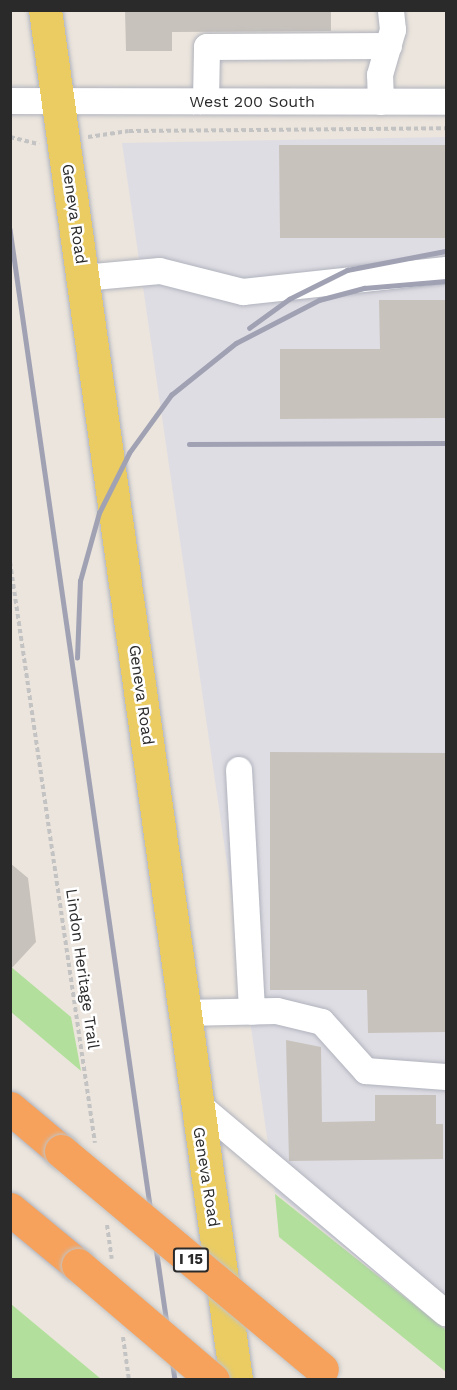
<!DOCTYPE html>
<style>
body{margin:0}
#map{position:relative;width:457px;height:1390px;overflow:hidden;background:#ece5dd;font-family:"Work Sans",sans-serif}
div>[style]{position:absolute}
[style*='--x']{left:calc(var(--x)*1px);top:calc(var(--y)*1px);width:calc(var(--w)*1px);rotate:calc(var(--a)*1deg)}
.industrial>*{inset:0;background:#dfdde4}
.green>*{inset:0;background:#b2e09c}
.building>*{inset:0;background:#c7c2bc}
.path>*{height:4px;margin-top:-2px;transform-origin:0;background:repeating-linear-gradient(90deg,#c3c3c3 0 4.5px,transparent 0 7.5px)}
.roads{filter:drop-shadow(0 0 2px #b0b3bd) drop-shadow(0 0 2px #b0b3bd)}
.minor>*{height:26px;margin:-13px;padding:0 13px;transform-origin:13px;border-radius:13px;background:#fff}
.major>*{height:33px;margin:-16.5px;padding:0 16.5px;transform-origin:16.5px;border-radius:16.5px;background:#eacc63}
.highway>*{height:33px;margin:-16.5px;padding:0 16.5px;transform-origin:16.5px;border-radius:16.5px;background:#f6a25d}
.rail>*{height:4.5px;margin:-2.25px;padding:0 2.25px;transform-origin:2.25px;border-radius:2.25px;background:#a0a2b4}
.bridges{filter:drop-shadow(0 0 2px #c3c3c3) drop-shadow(0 0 2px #c3c3c3)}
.highway-bridge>*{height:33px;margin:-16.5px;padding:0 16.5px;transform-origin:16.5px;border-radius:16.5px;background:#f6a25d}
span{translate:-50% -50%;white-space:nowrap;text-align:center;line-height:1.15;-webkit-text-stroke:5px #fff;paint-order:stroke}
.shield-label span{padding:2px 4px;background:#fff;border:2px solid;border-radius:4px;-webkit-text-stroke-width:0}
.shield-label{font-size:15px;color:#2a2a2a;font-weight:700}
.street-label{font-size:16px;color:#2a2a2a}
.frame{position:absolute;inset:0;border:12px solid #2a2a2a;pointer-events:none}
</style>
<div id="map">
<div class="industrial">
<i style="clip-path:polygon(446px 137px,446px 1329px,275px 1192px,122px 143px)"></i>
</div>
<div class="green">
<i style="clip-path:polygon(10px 966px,71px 1017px,81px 1071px,11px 1012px)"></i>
<i style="clip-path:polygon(275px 1194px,446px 1330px,446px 1372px,279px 1237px)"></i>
<i style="clip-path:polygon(11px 1304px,101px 1379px,11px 1379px)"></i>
</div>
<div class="building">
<i style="clip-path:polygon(125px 10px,331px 10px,331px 31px,172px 32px,172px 51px,126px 51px)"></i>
<i style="clip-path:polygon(279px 145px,447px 145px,447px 238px,280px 238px)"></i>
<i style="clip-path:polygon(379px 300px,447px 300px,447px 418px,280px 419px,280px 349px,380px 349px)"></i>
<i style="clip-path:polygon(270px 752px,447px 753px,447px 1032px,368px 1033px,367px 990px,270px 990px)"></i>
<i style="clip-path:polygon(10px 863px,28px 878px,36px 942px,10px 970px)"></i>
<i style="clip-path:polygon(286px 1040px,321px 1047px,322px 1122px,375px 1121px,375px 1095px,436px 1095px,436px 1124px,443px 1124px,443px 1159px,289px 1161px)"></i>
</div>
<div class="path">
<i style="--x:10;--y:137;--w:30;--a:14"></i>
<i style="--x:88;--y:137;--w:41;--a:-8.3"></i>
<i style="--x:129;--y:131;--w:317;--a:-0.5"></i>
<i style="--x:10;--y:562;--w:587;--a:81.68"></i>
<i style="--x:107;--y:1225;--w:34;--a:82"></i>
<i style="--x:123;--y:1337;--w:43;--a:82.1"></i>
</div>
<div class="roads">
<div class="minor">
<i style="--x:10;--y:101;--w:436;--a:0.1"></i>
<i style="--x:206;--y:101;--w:54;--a:-88.9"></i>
<i style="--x:207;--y:47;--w:182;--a:-0.3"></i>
<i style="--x:381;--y:102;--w:27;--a:-92"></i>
<i style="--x:380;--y:75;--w:47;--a:-73.9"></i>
<i style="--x:393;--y:30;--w:20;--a:-96"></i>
<i style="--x:83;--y:278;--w:77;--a:-5.2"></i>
<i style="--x:160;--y:271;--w:86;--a:14.2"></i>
<i style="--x:243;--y:292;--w:204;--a:-6.2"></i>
<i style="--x:239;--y:770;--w:242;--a:86.9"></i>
<i style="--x:183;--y:1013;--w:94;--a:-1.2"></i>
<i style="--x:277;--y:1011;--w:46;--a:13.7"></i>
<i style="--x:322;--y:1022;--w:66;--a:48.1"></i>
<i style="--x:366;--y:1071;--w:80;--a:4.3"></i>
<i style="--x:195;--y:1102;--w:328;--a:40.1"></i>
</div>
<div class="major">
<i style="--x:45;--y:10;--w:1383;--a:82.06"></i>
</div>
<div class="highway">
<i style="--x:10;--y:1108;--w:67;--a:40.1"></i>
<i style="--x:10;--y:1209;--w:88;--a:39.5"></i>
</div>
</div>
<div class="rail">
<i style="--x:10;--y:229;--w:1163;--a:81.84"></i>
<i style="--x:249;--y:328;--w:49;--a:-35.9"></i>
<i style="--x:289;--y:299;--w:65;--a:-26.6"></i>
<i style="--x:347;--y:270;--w:101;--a:-10.9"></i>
<i style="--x:189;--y:444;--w:257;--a:-0.2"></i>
<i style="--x:77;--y:658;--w:77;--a:-87.8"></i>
<i style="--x:80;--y:581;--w:71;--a:-74.4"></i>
<i style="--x:99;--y:513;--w:67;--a:-63.4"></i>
<i style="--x:129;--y:453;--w:72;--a:-54.1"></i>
<i style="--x:171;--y:395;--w:83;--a:-38.7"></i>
<i style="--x:236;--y:343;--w:93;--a:-27.4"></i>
<i style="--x:319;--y:300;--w:47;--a:-14.9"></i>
<i style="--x:364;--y:288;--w:82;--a:-4.9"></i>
</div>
<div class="bridges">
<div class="highway-bridge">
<i style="--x:61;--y:1151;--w:340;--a:39.9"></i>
<i style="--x:78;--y:1265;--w:177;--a:40.4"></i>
</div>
</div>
<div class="shield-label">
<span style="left:191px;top:1260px">I 15</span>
</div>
<div class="street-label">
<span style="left:252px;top:102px">West 200 South</span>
<span style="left:74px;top:214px;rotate:82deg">Geneva Road</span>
<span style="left:141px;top:695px;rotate:82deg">Geneva Road</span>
<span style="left:82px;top:969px;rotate:82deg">Lindon Heritage Trail</span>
<span style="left:206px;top:1177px;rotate:81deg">Geneva Road</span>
</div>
<div class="frame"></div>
</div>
